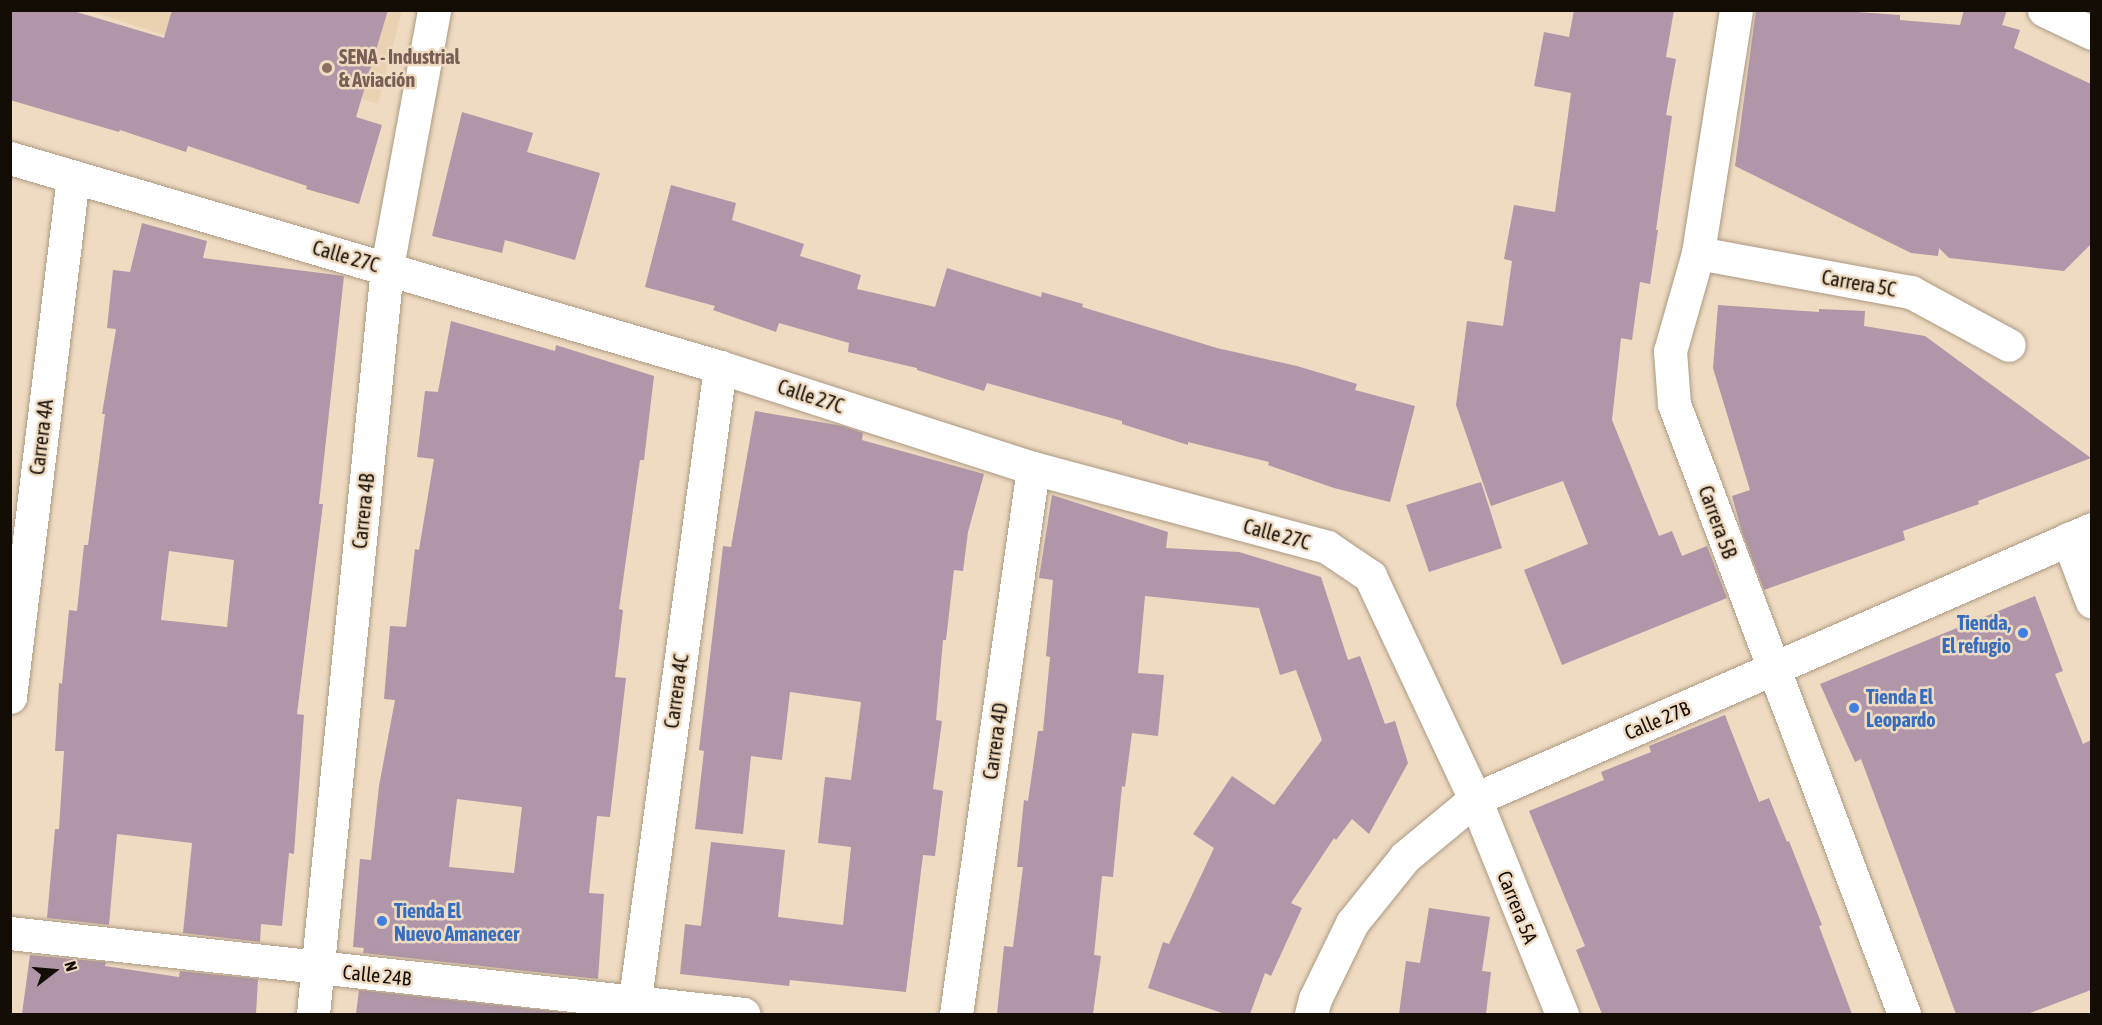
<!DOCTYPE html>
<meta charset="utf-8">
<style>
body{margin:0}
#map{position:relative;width:2102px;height:1025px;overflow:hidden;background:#efdbc2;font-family:"Asap Condensed",sans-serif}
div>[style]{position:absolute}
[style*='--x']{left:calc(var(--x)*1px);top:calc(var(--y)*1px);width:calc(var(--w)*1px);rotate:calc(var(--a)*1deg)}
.built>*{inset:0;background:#ead1b2}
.building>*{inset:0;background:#b096a8}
.roads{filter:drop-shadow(0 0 2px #ac9982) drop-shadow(0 0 2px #ac9982)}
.street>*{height:33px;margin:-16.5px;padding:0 16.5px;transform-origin:16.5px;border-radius:16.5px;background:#fff}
.secondary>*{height:33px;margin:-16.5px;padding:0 16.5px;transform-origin:16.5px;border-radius:16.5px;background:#fff}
.dots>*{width:16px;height:16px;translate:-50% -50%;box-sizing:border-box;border:3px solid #efdbc2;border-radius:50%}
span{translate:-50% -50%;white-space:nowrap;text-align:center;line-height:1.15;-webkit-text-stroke:5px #efdbc2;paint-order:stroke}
.education-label{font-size:20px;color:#785e54;font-weight:700}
.left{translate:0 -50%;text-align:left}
.street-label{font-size:20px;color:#140d06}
.shop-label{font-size:20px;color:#366cbe;font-weight:700}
.right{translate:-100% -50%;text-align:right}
.frame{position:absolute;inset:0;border:12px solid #140d06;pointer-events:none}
.north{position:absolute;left:24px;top:941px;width:60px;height:60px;-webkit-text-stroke:4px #efdbc2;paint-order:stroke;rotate:74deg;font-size:16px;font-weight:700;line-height:24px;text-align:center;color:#140d06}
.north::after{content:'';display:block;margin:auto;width:21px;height:27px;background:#140d06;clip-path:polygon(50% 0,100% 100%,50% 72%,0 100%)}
</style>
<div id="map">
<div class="built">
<i style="clip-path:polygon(90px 11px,402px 11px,378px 104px)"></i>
</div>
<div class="building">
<i style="clip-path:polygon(10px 10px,70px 10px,164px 38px,172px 10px,388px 10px,356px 117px,382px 125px,359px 204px,306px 189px,307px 186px,188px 146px,186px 152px,120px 130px,119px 132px,10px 100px)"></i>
<i style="clip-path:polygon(1574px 10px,1674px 10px,1666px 57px,1676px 59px,1666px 115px,1672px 116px,1656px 230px,1658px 230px,1650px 284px,1640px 282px,1632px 340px,1621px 338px,1612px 420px,1659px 536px,1672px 531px,1682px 556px,1707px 546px,1727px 598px,1562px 665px,1524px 570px,1588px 544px,1563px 481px,1491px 506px,1456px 405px,1467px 321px,1503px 326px,1512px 261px,1504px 259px,1514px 205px,1555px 212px,1571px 93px,1534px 86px,1544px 32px,1569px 37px)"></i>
<i style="clip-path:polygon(1756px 10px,1828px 10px,1900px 15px,1900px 20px,1960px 25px,1964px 10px,2007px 10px,2002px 25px,2020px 30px,2014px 48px,2091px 84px,2091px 244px,2064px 271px,1949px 258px,1939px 248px,1938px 256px,1911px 253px,1735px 166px)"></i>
<i style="clip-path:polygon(462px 112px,533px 133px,527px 152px,600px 173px,575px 260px,505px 240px,502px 253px,432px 236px)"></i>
<i style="clip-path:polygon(671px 185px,736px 203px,732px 220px,804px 244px,800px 256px,861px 275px,857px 289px,935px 307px,947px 268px,1041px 297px,1042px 292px,1083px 304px,1082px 307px,1217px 348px,1297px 366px,1357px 384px,1355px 390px,1415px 406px,1390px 502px,1334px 488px,1268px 465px,1269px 462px,1188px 442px,1188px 445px,1122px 424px,1122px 421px,987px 383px,984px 391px,917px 370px,917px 368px,848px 352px,849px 343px,779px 323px,776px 332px,713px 310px,715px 306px,645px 287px)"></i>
<i style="clip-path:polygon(evenodd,142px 223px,207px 241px,203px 258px,344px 276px,319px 504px,323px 504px,297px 714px,304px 715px,294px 854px,289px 853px,282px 926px,261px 924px,260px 942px,183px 933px,192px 843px,117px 834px,109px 925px,47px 918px,55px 829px,59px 829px,64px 751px,55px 751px,59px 683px,62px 684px,69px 610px,77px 611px,84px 545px,88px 545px,105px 414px,102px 414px,116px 329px,107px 328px,113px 270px,130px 272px,142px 223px,169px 551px,234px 560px,227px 627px,161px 620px,169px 551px)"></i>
<i style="clip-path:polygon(1718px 305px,1819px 312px,1819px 309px,1865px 311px,1864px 326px,1925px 336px,2091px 458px,1978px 501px,1979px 504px,1903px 531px,1905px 540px,1764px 590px,1742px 532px,1732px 496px,1750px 490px,1713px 368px)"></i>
<i style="clip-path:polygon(evenodd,451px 321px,555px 351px,556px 345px,654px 376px,644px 460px,640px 460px,619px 609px,623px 610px,615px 677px,626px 678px,610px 817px,597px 816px,589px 893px,604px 894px,598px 979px,363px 953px,364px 948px,353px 947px,360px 859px,371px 860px,379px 786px,395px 700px,384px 699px,390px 626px,406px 627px,415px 549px,419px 550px,434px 459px,417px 457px,425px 391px,438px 392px,451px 321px,457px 799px,522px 807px,514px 873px,449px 867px,457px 799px)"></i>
<i style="clip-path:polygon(755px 411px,843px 426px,863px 433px,862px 440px,984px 474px,968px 532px,963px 571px,954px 570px,946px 640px,943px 640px,936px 720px,942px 721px,933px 789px,943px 791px,935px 856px,923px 855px,906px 992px,790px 980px,789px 986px,680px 974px,685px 924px,701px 926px,711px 842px,785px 850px,778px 917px,843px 925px,851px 847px,818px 843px,825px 777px,851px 780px,861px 702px,790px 692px,782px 760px,751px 756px,743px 834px,695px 829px,704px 751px,699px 750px,723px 546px,731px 547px)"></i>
<i style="clip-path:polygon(1481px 482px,1502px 548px,1429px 572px,1406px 505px)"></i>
<i style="clip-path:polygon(1052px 495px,1168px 532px,1166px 548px,1239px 552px,1321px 577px,1348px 660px,1360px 656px,1385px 724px,1395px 721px,1408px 763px,1369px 834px,1352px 819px,1336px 840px,1334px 838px,1291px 903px,1302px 908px,1271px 976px,1265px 973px,1250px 1014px,1225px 1014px,1148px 988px,1163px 942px,1169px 944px,1214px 848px,1193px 834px,1232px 776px,1274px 805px,1322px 740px,1296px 670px,1280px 675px,1259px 608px,1145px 596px,1138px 673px,1164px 675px,1158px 736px,1132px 733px,1125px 787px,1122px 786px,1113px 877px,1102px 876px,1094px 955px,1101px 956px,1093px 1014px,997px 1014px,1004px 946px,1013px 947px,1023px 867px,1017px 867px,1024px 800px,1028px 801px,1038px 731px,1043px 731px,1050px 657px,1046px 656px,1053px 580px,1039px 578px)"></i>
<i style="clip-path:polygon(2035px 596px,2063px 671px,2055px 674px,2083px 744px,2091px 740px,2091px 990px,2027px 1014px,1956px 1014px,1861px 759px,1855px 762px,1820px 684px)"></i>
<i style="clip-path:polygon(1725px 715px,1759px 802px,1769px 798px,1787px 842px,1789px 841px,1822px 925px,1819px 926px,1852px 1014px,1602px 1014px,1576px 950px,1585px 946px,1529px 811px,1604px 780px,1601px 772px,1651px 752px,1649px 746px)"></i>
<i style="clip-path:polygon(1429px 908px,1490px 917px,1482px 971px,1491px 972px,1486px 1014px,1399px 1014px,1406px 961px,1420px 963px)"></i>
<i style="clip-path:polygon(30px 955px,106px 962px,105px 966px,179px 977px,180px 971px,258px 979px,256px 1014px,22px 1014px)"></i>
<i style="clip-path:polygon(359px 990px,578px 1014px,356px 1014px)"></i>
</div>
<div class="roads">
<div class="street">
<i style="--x:1736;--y:10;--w:246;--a:98.9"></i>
<i style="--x:1698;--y:253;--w:102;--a:105.9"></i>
<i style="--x:1670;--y:351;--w:53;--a:85.7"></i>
<i style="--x:1674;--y:404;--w:652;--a:69.34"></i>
<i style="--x:2044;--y:10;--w:53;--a:25.6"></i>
<i style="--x:10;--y:158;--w:740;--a:16.4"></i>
<i style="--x:720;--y:367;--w:329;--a:17.9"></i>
<i style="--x:1033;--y:468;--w:304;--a:15"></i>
<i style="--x:1327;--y:547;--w:52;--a:34"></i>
<i style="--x:1370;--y:576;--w:246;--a:64.8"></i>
<i style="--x:1475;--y:799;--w:232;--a:68"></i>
<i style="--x:1698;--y:253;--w:217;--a:10.4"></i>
<i style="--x:1911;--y:292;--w:111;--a:28.4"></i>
<i style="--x:2068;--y:539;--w:67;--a:69.1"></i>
<i style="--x:10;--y:697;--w:524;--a:-83.09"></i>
<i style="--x:10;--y:933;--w:738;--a:6.3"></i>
<i style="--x:633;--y:1014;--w:653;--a:-82.34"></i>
<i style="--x:956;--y:1014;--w:551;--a:-81.97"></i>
<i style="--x:1311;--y:1014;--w:16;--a:-75"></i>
<i style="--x:1315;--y:999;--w:85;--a:-64"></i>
<i style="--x:1352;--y:923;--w:85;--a:-51.2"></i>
<i style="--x:1405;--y:857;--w:91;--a:-39.6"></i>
<i style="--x:1475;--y:799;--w:673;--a:-23.63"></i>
</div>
<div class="secondary">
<i style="--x:313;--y:1014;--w:751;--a:-84.34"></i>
<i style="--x:387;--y:267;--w:261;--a:-79.6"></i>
</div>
</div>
<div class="dots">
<i style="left:327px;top:68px;background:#8d6e63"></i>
<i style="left:2023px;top:633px;background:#3f7fe0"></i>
<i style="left:1854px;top:708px;background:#3f7fe0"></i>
<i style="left:382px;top:921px;background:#3f7fe0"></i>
</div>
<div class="education-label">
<span class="left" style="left:339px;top:68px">SENA - Industrial<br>&amp; Aviación</span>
</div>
<div class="street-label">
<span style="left:346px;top:256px;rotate:16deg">Calle 27C</span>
<span style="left:1859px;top:283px;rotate:10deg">Carrera 5C</span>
<span style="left:811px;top:396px;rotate:18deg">Calle 27C</span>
<span style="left:41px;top:437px;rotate:-83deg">Carrera 4A</span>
<span style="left:363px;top:511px;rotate:-84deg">Carrera 4B</span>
<span style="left:1718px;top:522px;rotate:70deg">Carrera 5B</span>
<span style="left:1277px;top:534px;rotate:15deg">Calle 27C</span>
<span style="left:676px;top:691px;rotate:-82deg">Carrera 4C</span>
<span style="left:1657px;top:720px;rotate:-23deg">Calle 27B</span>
<span style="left:995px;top:741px;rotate:-82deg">Carrera 4D</span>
<span style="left:1518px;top:907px;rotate:68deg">Carrera 5A</span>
<span style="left:377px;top:975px;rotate:6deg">Calle 24B</span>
</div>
<div class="shop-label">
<span class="right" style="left:2011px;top:634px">Tienda,<br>El refugio</span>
<span class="left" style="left:1866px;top:708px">Tienda El<br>Leopardo</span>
<span class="left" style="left:394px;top:922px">Tienda El<br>Nuevo Amanecer</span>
</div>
<div class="frame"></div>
<div class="north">N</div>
</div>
